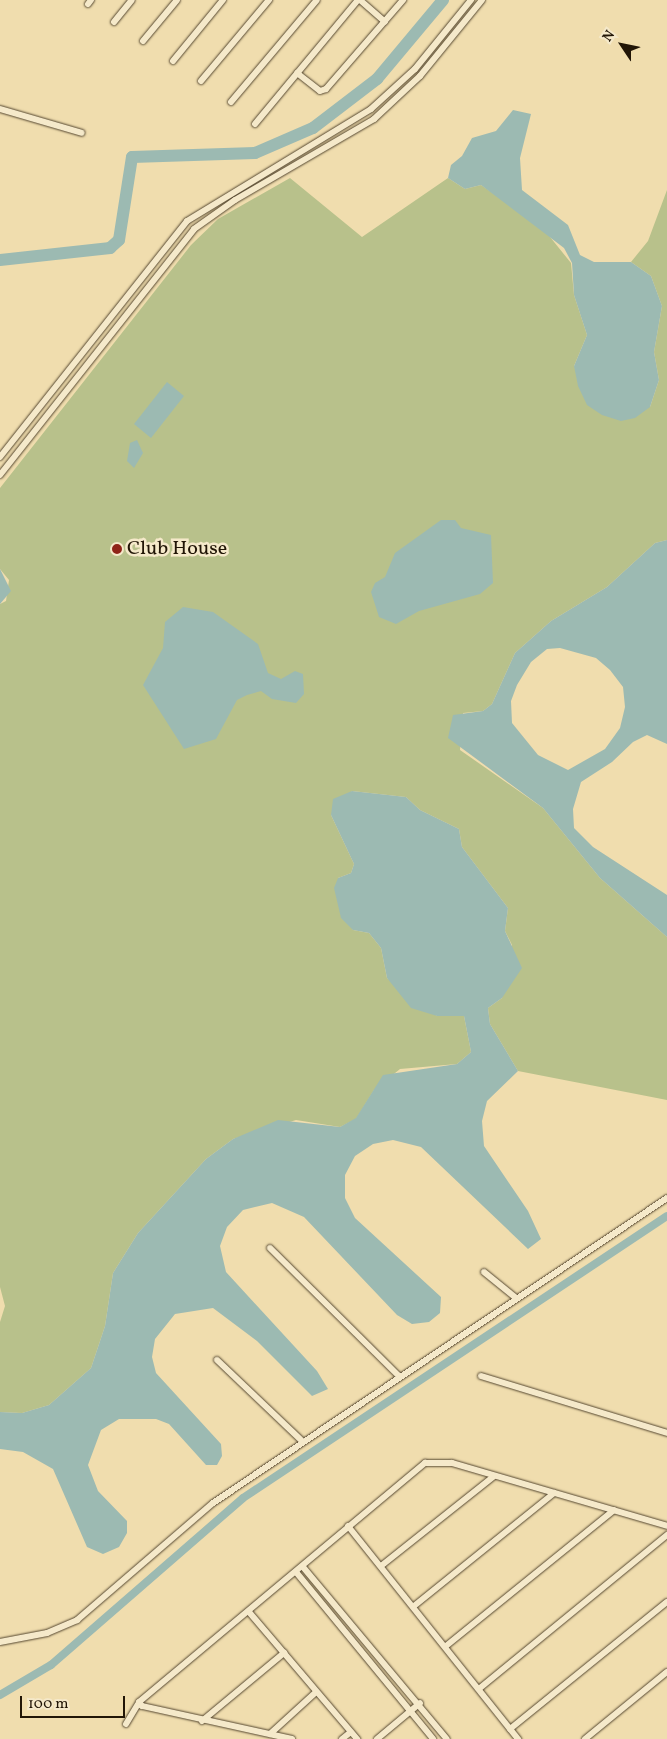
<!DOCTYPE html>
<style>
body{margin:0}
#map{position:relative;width:667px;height:1739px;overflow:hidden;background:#f0ddae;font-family:Vollkorn,serif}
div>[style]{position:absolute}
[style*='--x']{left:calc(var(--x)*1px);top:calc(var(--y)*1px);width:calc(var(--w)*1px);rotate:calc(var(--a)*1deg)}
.green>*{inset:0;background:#b8c18b}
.water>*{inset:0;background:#9cbab2}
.canal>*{height:8px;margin:-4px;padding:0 4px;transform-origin:4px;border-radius:4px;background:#9cbab2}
.river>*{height:12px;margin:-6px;padding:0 6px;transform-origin:6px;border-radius:6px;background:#9cbab2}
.roads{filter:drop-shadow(0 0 1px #554730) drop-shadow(0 0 1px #554730)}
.street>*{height:6px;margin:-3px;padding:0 3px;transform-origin:3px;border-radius:3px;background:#f5e9ca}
.dots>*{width:14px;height:14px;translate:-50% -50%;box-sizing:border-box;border:2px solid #f5e9ca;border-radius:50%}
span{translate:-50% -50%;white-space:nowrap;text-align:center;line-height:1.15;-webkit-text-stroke:5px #f5e9ca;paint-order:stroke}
.poi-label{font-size:20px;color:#211506}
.left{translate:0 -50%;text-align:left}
.north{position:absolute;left:597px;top:20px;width:50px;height:50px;-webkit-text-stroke:4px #f5e9ca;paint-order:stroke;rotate:304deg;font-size:14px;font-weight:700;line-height:20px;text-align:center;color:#211506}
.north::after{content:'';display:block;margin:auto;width:18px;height:22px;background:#211506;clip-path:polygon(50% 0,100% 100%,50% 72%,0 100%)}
.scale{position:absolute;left:20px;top:1696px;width:105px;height:22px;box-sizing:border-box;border:2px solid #211506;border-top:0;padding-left:6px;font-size:15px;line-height:18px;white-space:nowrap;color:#211506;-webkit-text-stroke:4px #f5e9ca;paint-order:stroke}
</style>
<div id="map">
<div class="green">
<i style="clip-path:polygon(290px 178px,362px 237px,448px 178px,465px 189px,481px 185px,542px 227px,571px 263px,574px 295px,587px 335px,574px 366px,650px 407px,659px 380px,654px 352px,662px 306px,651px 276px,631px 262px,648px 241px,667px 190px,667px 540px,655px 543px,607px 587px,551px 621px,515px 653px,492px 704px,483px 711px,463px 713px,460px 750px,543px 808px,600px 878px,667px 937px,667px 1100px,518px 1071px,490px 1024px,488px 1008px,502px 998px,512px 945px,505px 931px,508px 908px,462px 847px,459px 829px,420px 810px,406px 797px,352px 791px,331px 815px,354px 864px,351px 873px,338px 878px,353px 930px,369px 933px,381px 948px,387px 978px,437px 1016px,464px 1016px,471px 1052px,457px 1064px,400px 1069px,374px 1090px,356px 1119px,340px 1127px,296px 1120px,233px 1139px,206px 1159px,138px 1233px,113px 1273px,105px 1326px,91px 1368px,49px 1405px,22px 1413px,0 1412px,0 1322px,5px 1306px,0 1287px,0 604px,6px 601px,9px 580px,0 569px,0 488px,191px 245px,218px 219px)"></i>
</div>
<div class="water">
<i style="clip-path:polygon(513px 110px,531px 114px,520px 158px,522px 190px,568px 225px,580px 255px,594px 262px,631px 262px,651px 276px,662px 306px,654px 352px,659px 380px,650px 407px,635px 418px,621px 421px,602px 415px,587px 405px,578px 386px,574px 366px,587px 335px,574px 295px,572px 263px,564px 248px,481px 185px,465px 189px,448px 178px,451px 165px,462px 156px,472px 138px,496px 131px)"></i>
<i style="clip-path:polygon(167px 382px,184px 396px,151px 438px,134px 424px)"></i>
<i style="clip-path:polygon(137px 440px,143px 453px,134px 468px,127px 461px,130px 443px)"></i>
<i style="clip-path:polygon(441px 520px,455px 520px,461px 528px,491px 535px,493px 583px,480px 594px,419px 611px,396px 624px,379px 617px,371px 592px,375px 583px,385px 577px,395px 553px)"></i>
<i style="clip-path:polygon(evenodd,667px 540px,667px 744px,647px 735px,633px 742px,612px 762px,581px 782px,573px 809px,574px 828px,593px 847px,667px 895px,667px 937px,600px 878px,543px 808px,448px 738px,453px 715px,483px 711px,492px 704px,515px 653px,551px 621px,607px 587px,655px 543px,667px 540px,560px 648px,596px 658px,610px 670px,623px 687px,625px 707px,620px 728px,605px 749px,568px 770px,538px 755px,512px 723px,511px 701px,517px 685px,531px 662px,547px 649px,560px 648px)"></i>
<i style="clip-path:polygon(0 569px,11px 591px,0 604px)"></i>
<i style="clip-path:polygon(183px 607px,213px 612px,258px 644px,268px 673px,281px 679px,295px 671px,303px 674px,304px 694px,296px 703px,272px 699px,261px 691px,247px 695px,237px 700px,216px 739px,184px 749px,143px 685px,163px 648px,165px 622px)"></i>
<i style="clip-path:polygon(352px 791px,406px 797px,420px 810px,459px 829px,462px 847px,508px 908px,505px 931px,522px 968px,502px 998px,488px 1008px,490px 1024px,518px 1071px,487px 1101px,482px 1121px,484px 1146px,528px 1211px,541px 1239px,528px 1249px,421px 1147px,393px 1140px,373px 1144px,355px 1156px,345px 1175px,345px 1198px,355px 1218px,441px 1297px,440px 1313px,429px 1322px,412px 1324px,397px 1315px,304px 1217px,272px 1203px,243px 1210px,227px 1227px,220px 1246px,226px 1272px,317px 1371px,328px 1389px,312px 1396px,257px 1341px,213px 1308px,175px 1314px,155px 1339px,152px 1357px,156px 1373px,221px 1444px,222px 1456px,217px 1465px,206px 1465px,169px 1424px,156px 1419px,119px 1419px,101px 1430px,88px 1465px,98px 1491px,127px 1521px,127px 1533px,119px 1547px,103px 1554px,87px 1547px,53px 1469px,23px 1452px,0 1449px,0 1412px,22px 1413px,49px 1405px,91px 1368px,105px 1326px,113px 1273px,138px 1233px,206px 1159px,233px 1139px,278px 1120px,340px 1127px,356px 1118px,383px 1075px,457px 1064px,471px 1052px,464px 1016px,437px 1016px,411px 1008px,387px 978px,381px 948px,369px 933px,353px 930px,341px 918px,334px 888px,338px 878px,351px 873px,354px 864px,331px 815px,333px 799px)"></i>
</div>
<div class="canal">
<i style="--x:0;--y:1695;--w:59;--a:-30.5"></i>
<i style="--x:51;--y:1665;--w:254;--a:-41"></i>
<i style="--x:243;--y:1498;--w:509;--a:-33.63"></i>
</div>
<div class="river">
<i style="--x:0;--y:260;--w:111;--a:-6.2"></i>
<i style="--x:110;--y:248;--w:12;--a:-42"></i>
<i style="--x:119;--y:240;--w:84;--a:-81.1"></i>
<i style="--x:132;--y:157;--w:123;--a:-1.9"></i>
<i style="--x:255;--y:153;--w:63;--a:-23.3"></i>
<i style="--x:313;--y:128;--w:81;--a:-37.4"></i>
<i style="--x:377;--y:79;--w:103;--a:-50.1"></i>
</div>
<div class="roads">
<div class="street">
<i style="--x:360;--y:0;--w:33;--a:41"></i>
<i style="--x:88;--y:4;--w:5;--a:-53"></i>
<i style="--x:114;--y:22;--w:28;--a:-51"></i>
<i style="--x:143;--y:41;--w:53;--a:-50.3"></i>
<i style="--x:173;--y:61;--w:79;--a:-50.7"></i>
<i style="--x:297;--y:73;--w:29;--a:38"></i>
<i style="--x:320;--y:91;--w:6;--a:-18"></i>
<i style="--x:326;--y:89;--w:118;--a:-49.1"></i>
<i style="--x:201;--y:81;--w:106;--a:-50"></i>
<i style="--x:231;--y:102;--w:133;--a:-49.9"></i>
<i style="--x:0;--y:109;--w:85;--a:16.3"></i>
<i style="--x:255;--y:124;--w:161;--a:-50.3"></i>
<i style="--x:0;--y:457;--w:301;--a:-51.6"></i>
<i style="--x:187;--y:221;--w:215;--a:-31.3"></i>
<i style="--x:371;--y:109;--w:59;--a:-42.3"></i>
<i style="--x:415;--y:69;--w:89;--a:-50.9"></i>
<i style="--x:0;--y:475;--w:313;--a:-51.7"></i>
<i style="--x:194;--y:229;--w:50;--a:-35.3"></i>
<i style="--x:235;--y:200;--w:161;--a:-30.2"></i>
<i style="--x:374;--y:119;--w:63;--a:-43.1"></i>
<i style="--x:420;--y:76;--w:98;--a:-50.8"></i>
<i style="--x:270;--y:1248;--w:182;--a:44.8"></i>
<i style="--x:484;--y:1272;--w:40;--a:39"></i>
<i style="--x:217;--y:1360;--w:117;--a:43.6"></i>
<i style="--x:481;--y:1376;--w:195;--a:17"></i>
<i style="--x:348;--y:1526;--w:273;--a:51.4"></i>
<i style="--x:381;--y:1566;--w:144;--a:-38.5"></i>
<i style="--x:303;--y:1567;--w:224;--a:50.1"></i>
<i style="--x:296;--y:1572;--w:216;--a:50.6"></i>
<i style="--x:414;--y:1606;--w:180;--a:-38.9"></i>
<i style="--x:249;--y:1612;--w:167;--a:49.6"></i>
<i style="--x:0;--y:1642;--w:48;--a:-10.8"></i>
<i style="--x:47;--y:1633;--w:33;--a:-23"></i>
<i style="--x:77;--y:1620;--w:179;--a:-40.7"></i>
<i style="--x:213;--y:1503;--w:547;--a:-33.89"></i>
<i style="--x:446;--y:1646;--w:216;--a:-39"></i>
<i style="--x:480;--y:1688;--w:242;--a:-39.3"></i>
<i style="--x:202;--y:1721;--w:107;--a:-39.7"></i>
<i style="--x:126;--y:1724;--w:23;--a:-59"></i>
<i style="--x:510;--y:1729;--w:202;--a:-39"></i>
<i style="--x:270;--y:1734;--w:62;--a:-42.4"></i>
<i style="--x:292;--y:1739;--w:154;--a:-167.6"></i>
<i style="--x:142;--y:1706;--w:5;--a:-127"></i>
<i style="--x:139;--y:1702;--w:373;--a:-39.9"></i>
<i style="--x:425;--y:1463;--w:27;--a:0"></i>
<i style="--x:452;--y:1463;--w:224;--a:16.3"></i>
<i style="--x:342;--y:1739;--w:11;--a:-38"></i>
<i style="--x:377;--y:1739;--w:56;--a:-39.9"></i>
<i style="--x:585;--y:1739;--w:106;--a:-39.3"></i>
</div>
</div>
<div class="dots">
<i style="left:117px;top:549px;background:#8f2418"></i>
</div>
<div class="poi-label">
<span class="left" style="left:127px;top:549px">Club House</span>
</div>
<div class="north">N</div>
<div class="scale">100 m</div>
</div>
